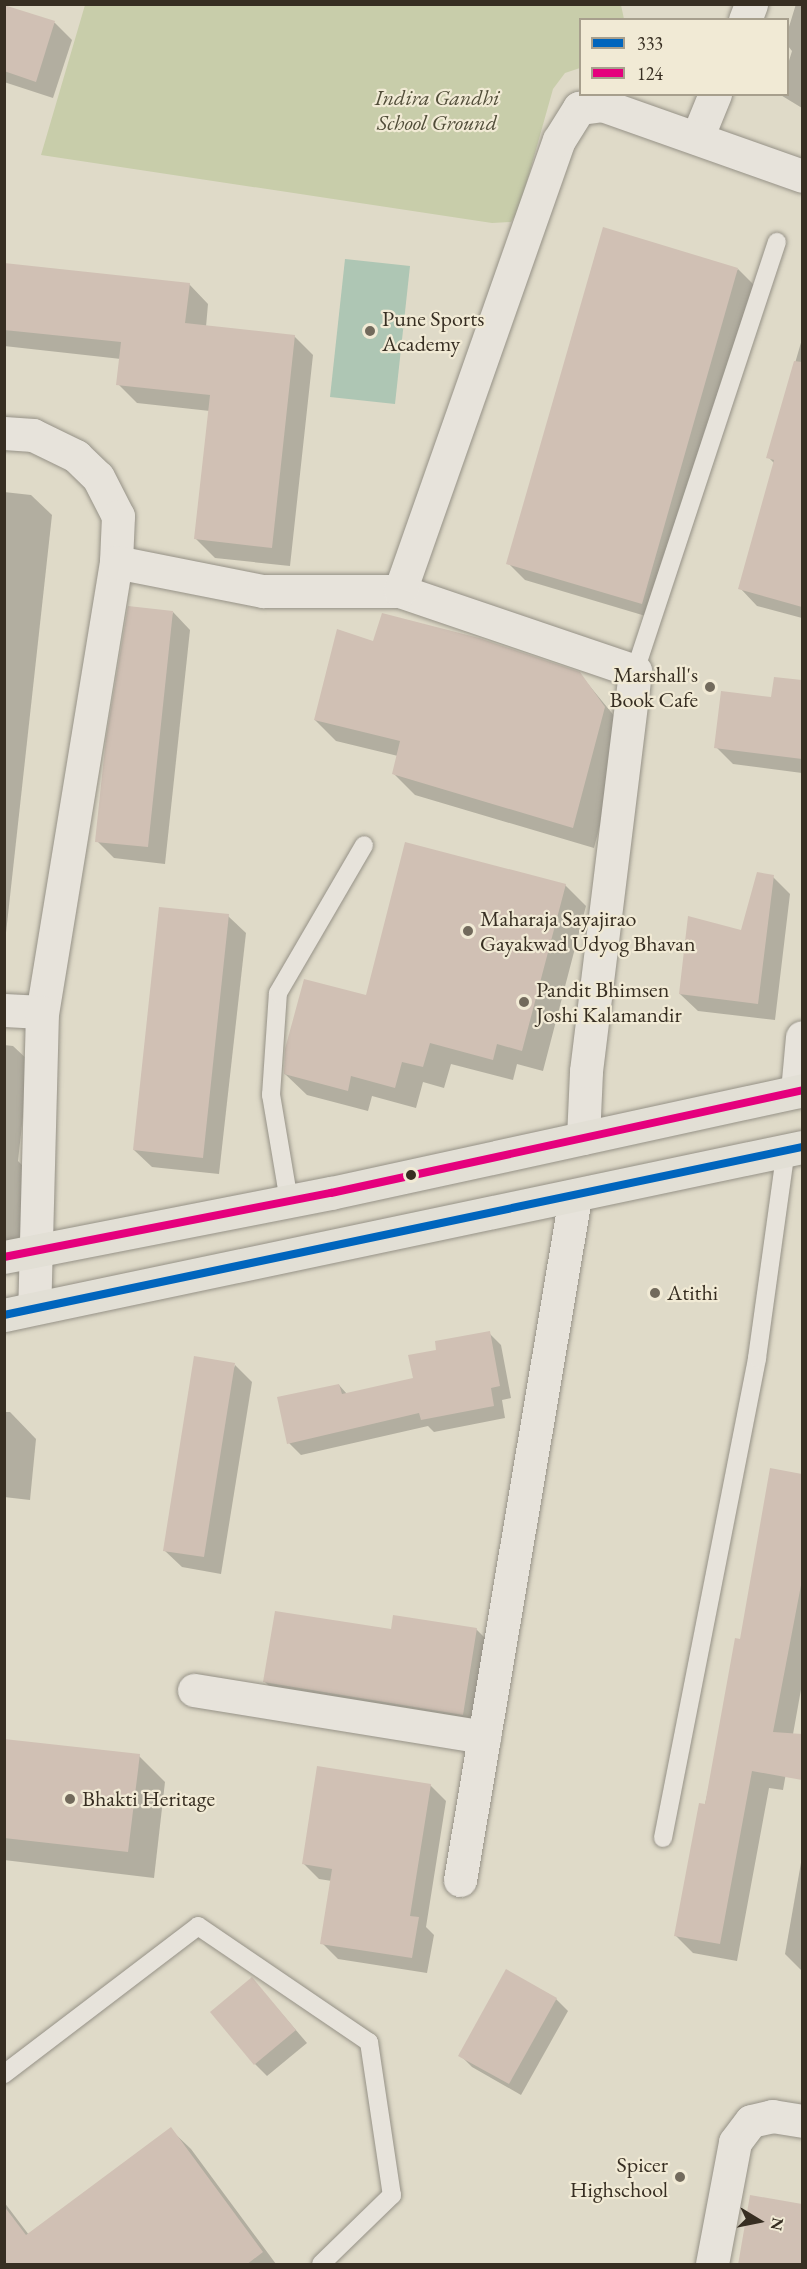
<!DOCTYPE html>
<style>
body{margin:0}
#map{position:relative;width:807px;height:2269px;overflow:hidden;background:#dfdac8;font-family:"EB Garamond",serif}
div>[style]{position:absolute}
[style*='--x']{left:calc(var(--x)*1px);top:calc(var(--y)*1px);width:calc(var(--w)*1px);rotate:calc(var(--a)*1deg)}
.green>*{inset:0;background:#c8cdaa}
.water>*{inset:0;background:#aec6b4}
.shadow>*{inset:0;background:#0003}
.building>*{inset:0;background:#d0c0b4}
.roads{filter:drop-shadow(0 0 2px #969287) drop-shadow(0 0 2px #969287)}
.lane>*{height:18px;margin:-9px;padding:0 9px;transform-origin:9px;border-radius:9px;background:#e7e3db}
.street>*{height:33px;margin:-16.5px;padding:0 16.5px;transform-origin:16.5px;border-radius:16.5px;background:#e7e3db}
.primary>*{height:33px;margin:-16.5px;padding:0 16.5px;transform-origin:16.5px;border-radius:16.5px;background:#e2dfd5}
.bus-1>*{height:8px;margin:-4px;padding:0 4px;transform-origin:4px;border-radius:4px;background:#0065bd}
.bus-2>*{height:8px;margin:-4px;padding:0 4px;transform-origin:4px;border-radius:4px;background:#e5007d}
.dots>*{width:16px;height:16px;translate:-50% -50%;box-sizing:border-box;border:3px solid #f1ead5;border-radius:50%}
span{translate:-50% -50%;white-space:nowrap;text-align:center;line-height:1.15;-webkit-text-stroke:4.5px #f1ead5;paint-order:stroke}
.park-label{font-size:22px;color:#504c38;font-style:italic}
.poi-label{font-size:22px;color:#372e22}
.left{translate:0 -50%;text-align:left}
.right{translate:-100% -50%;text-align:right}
.frame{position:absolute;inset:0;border:6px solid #372e22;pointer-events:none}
.legend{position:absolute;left:579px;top:18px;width:210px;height:78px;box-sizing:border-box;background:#f1ead5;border:2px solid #a79f8d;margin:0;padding:8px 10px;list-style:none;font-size:18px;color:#372e22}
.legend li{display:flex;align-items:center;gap:12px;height:30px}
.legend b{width:30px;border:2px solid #a79f8d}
.north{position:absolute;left:729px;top:2191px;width:60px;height:60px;-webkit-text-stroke:4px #f1ead5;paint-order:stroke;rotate:100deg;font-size:16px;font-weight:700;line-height:24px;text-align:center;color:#372e22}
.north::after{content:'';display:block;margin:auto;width:21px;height:27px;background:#372e22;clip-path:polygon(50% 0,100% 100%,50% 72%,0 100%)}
</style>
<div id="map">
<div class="green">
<i style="clip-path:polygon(85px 5px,621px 5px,624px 19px,580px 20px,580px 68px,565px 73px,553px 89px,519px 210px,511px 222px,492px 223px,41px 155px)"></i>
</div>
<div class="water">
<i style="clip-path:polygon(345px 259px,410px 266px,395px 404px,330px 397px)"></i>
</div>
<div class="shadow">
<i style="clip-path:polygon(796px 4px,802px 4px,802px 108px,779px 94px,788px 94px,788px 64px,792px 51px,788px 46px,788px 30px)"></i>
<i style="clip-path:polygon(4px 7px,55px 23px,72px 40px,53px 98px,4px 82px)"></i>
<i style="clip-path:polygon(4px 265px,189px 284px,208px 304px,206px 327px,294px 336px,313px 355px,290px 566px,215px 558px,196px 539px,210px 411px,137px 403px,118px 384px,121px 359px,4px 346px)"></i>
<i style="clip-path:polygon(738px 269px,755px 286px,659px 620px,525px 580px,508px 563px)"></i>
<i style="clip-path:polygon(802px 339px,802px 618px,757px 606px,740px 588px,775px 464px,768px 457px)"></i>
<i style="clip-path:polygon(4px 492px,31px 495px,52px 515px,4px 951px)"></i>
<i style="clip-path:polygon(173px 612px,190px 630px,165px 864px,114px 858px,97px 841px)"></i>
<i style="clip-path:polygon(374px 643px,579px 673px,625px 729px,594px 848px,415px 795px,394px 774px,398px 756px,336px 741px,315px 720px)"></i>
<i style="clip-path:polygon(775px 678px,802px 682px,802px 773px,733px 764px,716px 747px,773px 699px)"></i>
<i style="clip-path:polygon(773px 877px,790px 894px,775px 1020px,698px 1011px,680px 994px,742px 932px)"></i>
<i style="clip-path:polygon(565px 885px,586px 906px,543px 1071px,517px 1064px,513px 1080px,451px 1064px,444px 1088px,423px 1082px,416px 1108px,372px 1096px,368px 1111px,307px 1095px,285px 1074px,367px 997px)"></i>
<i style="clip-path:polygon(228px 916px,246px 933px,219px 1174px,152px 1167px,134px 1150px)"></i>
<i style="clip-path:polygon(4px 1045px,13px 1046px,29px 1061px,18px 1161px,31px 1174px,23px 1253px,4px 1263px)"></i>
<i style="clip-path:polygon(489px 1333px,501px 1345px,511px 1398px,502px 1400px,505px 1418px,434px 1432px,428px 1426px,301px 1455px,289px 1443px,339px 1385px,347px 1394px,414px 1379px,438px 1351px)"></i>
<i style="clip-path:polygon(235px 1365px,252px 1382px,221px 1574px,182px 1567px,164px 1550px)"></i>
<i style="clip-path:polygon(4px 1412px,10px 1412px,36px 1439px,30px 1500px,4px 1497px)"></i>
<i style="clip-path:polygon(772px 1470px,802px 1476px,802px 1684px,783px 1790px,769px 1788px,737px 1961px,693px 1953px,676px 1936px,741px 1641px)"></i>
<i style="clip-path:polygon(476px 1629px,491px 1644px,477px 1729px,280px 1697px,265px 1682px,392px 1631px)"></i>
<i style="clip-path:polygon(4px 1740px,139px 1756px,165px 1782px,154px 1878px,4px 1860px)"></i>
<i style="clip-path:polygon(430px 1785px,446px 1801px,426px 1927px,434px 1935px,427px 1973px,338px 1959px,322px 1943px,332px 1881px,319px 1879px,303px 1863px)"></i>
<i style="clip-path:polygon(802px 1857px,802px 1971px,785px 1954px)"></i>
<i style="clip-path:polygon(252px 1979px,307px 2043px,267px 2076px,255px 2064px)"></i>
<i style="clip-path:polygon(556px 1999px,568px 2011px,521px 2095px,472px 2067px,460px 2055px)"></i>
<i style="clip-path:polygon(170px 2129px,191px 2149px,276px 2264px,4px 2264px,4px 2202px,29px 2235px)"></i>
<i style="clip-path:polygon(752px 2196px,802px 2206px,802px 2264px,739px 2264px)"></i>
</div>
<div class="building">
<i style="clip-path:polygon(4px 5px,55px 21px,36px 82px,4px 71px)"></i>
<i style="clip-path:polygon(603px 227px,738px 268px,642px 604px,506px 564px)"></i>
<i style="clip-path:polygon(4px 263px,190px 283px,185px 323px,295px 335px,272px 548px,194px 539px,210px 395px,116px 385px,121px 342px,4px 330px)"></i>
<i style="clip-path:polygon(794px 361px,802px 362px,802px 607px,738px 589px,774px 460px,766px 458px)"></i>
<i style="clip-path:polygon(128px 606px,173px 611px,148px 847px,95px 842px,106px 738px)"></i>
<i style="clip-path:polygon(382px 613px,479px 638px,580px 672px,605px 707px,573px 828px,392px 774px,400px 741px,314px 720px,337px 629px,373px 641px)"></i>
<i style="clip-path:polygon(774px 677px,802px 680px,802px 759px,714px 748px,721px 691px,771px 697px)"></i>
<i style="clip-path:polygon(405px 842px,566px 884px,522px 1051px,497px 1044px,493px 1060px,430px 1043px,423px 1067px,402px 1062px,395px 1088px,351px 1076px,348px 1091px,284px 1074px,285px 1049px,304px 979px,366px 995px)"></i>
<i style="clip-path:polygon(757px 872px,774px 875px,758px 1004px,679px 994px,688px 916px,741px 930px)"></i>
<i style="clip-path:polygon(159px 907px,229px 914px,203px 1158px,133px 1150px)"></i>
<i style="clip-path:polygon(490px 1331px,500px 1386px,491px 1388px,494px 1406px,421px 1420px,419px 1413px,287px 1444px,277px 1397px,339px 1384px,342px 1394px,413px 1378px,408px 1355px,436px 1350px,435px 1341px)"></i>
<i style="clip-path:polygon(194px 1356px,235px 1363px,204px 1557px,163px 1551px)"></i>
<i style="clip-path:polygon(770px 1468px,802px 1474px,802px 1580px,773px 1732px,802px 1734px,802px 1780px,752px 1771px,720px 1944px,674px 1936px,699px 1803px,705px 1804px,735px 1638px,740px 1639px)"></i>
<i style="clip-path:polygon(275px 1611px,391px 1629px,393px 1615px,477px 1628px,463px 1715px,263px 1682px)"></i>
<i style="clip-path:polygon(4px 1739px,140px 1754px,128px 1852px,4px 1838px)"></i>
<i style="clip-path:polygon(317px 1766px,431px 1784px,410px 1916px,419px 1917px,412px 1958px,320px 1944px,332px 1869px,302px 1864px)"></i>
<i style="clip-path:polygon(506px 1969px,557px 1998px,509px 2084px,458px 2056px)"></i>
<i style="clip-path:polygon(252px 1977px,296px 2030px,254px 2065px,210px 2012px)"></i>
<i style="clip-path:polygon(171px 2127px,263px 2252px,246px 2265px,4px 2265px,4px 2206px,26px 2235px)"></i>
<i style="clip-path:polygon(750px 2195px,802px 2204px,802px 2265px,738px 2265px)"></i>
</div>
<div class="roads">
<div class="lane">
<i style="--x:635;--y:671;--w:452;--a:-71.7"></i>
<i style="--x:289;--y:1201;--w:108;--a:-99.6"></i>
<i style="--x:271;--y:1095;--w:102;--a:-86.1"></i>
<i style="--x:278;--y:993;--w:171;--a:-59.8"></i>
<i style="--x:663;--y:1838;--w:489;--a:-78.9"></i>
<i style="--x:757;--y:1358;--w:210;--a:-82.1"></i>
<i style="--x:4;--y:2074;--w:244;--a:-37.3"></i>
<i style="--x:198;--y:1926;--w:207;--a:34.2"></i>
<i style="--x:369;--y:2042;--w:155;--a:81.5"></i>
<i style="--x:392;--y:2195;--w:99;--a:135.8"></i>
</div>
<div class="street">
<i style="--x:745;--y:20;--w:17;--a:-69"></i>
<i style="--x:697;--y:138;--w:48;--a:-67.8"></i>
<i style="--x:4;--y:433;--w:29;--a:4"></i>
<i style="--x:33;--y:435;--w:48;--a:26"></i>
<i style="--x:76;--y:456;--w:30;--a:44"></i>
<i style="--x:98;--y:477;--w:44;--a:62.9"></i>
<i style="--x:118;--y:516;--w:46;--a:92.5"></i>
<i style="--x:116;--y:562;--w:456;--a:99.3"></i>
<i style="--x:116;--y:562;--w:150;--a:11.2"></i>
<i style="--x:263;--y:591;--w:137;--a:0"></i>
<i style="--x:4;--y:1010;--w:38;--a:3"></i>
<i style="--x:42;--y:1012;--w:296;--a:91.5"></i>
<i style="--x:797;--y:1091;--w:54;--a:-84.7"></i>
<i style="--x:583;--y:1138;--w:67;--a:-87.4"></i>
<i style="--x:586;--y:1071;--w:403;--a:-83"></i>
<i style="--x:635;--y:671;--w:248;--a:-161.2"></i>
<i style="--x:400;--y:591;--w:478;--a:-70.6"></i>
<i style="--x:559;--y:140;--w:38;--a:-58"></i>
<i style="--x:579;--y:108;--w:23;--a:-7"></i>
<i style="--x:602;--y:105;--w:212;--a:19.5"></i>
<i style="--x:194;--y:1690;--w:294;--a:9.2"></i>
<i style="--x:460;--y:1880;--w:693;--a:-80.44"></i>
<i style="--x:712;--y:2264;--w:124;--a:-79.3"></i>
<i style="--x:735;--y:2142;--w:26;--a:-53"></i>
<i style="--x:751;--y:2121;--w:22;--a:-13"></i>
<i style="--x:772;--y:2116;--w:30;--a:9"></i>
</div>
<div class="primary">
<i style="--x:4;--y:1257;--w:333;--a:-11.1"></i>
<i style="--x:331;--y:1193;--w:482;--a:-12.3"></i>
<i style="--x:4;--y:1315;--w:815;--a:-11.89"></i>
</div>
</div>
<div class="bus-1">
<i style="--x:4;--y:1315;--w:815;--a:-11.89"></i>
</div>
<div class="bus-2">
<i style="--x:4;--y:1257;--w:333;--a:-11.1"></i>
<i style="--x:331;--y:1193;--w:482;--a:-12.3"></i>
</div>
<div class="dots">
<i style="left:370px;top:331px;background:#726a5c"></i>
<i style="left:710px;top:687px;background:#726a5c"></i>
<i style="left:468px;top:931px;background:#726a5c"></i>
<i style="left:524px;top:1002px;background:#726a5c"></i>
<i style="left:411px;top:1175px;background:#372e22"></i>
<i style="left:655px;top:1293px;background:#726a5c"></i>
<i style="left:70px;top:1799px;background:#726a5c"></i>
<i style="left:680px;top:2177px;background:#726a5c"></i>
</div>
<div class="park-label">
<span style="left:437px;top:110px">Indira Gandhi<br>School Ground</span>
</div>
<div class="poi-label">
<span class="left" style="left:382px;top:331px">Pune Sports<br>Academy</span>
<span class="right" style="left:698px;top:687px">Marshall's<br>Book Cafe</span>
<span class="left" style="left:480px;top:931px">Maharaja Sayajirao<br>Gayakwad Udyog Bhavan</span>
<span class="left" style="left:536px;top:1002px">Pandit Bhimsen<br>Joshi Kalamandir</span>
<span class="left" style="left:667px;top:1293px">Atithi</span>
<span class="left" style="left:82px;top:1799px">Bhakti Heritage</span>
<span class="right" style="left:668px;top:2177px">Spicer<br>Highschool</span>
</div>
<div class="frame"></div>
<ul class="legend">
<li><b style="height:8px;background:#0065bd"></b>333</li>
<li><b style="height:8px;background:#e5007d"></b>124</li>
</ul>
<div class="north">N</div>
</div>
